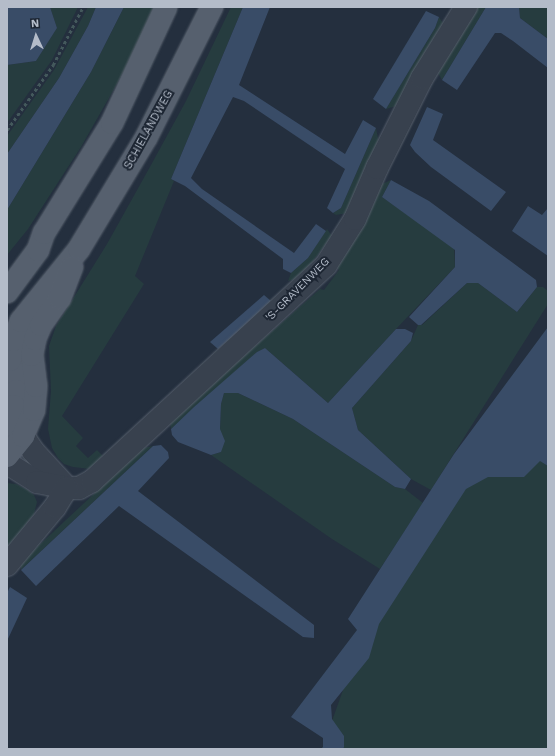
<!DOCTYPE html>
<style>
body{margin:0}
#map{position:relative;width:555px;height:756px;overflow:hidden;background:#242f3e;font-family:"Work Sans",sans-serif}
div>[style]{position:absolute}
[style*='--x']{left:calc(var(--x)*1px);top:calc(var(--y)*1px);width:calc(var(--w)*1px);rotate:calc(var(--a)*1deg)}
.green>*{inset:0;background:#263c3f}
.water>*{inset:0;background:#394c67}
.path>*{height:2.5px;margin-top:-1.25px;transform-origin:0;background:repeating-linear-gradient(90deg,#44595c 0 3px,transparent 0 6px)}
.roads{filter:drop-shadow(0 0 1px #565f6c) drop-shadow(0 0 1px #565f6c)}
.minor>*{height:22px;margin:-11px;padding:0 11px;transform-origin:11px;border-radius:11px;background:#38414e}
.primary>*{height:22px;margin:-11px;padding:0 11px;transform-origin:11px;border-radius:11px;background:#56606e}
span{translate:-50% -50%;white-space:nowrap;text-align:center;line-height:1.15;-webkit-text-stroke:4px #1d2633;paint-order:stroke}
.street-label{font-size:11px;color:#b4bcc9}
.frame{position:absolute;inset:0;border:8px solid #b4bcc9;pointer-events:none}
.north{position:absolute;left:16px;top:16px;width:40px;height:40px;-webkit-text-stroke:3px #1d2633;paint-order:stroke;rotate:356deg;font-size:11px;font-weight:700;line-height:16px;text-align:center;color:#b4bcc9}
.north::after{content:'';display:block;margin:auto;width:14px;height:18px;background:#b4bcc9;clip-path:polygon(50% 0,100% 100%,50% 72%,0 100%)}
</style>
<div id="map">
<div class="green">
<i style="clip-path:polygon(50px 7px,78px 7px,52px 60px,7px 123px,7px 65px,36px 61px,57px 28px)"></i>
<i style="clip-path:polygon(88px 7px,96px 7px,88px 26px,59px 78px,7px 154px,7px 136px,54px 70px)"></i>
<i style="clip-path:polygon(124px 7px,156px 7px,122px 75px,81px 147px,28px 229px,7px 255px,7px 210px,91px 72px)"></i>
<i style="clip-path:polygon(231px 7px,243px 7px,171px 179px,174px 181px,135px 276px,144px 284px,62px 416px,83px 438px,76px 446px,88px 458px,97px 450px,103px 456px,90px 469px,73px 467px,64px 464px,58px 458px,52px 448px,48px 429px,51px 391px,49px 346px,56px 326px,107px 244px,151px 165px,186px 101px)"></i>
<i style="clip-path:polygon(477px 7px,486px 7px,442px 80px,438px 73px)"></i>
<i style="clip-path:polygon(519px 7px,548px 7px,548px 39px,520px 18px)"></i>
<i style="clip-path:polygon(439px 17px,445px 26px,396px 106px,386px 109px,435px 28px)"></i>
<i style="clip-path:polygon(376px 128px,379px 143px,347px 213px,336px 215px,333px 213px,341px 208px)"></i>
<i style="clip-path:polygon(391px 180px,382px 197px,454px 247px,455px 267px,396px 329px,328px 403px,265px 348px,257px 352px,171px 429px,170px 421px,320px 289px,324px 290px,339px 270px,337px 268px,358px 232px,382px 184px)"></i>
<i style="clip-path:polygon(327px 229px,332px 236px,310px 265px,296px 279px,288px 281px,291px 273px,308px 258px)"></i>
<i style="clip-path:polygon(467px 283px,478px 283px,517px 312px,537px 287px,543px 287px,548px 291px,548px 304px,431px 490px,411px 479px,358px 430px,352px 408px,411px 341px,418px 325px,422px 325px)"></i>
<i style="clip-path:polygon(548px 369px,548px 749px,322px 749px,379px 589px)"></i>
<i style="clip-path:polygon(224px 393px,238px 393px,293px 419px,395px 487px,405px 489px,423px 503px,380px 569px,332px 539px,211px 455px,221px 452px,220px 429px,221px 404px)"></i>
<i style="clip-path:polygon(153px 446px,21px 570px,21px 562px,143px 448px)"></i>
<i style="clip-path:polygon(7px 483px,16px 484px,28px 490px,34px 495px,37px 502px,34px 514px,7px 550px)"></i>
</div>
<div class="water">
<i style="clip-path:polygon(7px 7px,50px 7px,57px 28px,36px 61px,7px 65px)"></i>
<i style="clip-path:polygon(96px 7px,124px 7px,91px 72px,7px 210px,7px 154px,59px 78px,88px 26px)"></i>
<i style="clip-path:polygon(243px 7px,270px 7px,239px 85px,345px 154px,363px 120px,376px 128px,341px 208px,333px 213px,327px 208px,345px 169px,244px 101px,233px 97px,191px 178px,202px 189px,294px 253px,316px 224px,326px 231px,308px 258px,291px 273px,283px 269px,283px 259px,185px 186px,171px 179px)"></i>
<i style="clip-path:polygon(486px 7px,519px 7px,520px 18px,548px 39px,548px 68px,513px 41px,501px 33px,495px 33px,457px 90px,442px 80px)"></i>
<i style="clip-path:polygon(426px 11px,439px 17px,435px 28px,386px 109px,373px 99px)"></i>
<i style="clip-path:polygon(427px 107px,443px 114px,433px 140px,506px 192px,491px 211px,431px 167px,415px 152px,410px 145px)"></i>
<i style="clip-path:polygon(391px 180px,429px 201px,536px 280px,537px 287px,517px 312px,478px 283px,467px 283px,421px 325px,418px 325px,409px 317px,455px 267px,455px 250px,382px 197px)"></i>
<i style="clip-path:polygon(528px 206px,542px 215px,548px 208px,548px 256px,512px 231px)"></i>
<i style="clip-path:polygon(264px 295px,271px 301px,259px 314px,218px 349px,210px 342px)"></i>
<i style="clip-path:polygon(548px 327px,548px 466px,540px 461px,524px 477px,488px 477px,466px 489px,379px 624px,369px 658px,331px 705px,332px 719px,344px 736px,344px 747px,343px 749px,321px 749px,323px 747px,323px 738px,291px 717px,357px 630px,348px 619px,454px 454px)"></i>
<i style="clip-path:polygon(396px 329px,405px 329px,413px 333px,411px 341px,352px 408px,358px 430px,411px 479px,405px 489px,395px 487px,293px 419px,238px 393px,224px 393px,221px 404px,220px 429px,225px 441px,221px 452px,211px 455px,178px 442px,172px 435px,171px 429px,194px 407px,257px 352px,265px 348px,328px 403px)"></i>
<i style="clip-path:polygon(161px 445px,168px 452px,169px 458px,138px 491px,314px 625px,314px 638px,303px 637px,119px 506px,36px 586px,21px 570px,153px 446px)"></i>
<i style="clip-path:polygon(10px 587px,27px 598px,7px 641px,7px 593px)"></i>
</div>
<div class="path">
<i style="--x:7;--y:130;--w:80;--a:-54.7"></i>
<i style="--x:53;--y:65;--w:65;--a:-62.7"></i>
</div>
<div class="roads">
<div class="minor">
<i style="--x:23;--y:436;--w:18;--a:56"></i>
<i style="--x:33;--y:451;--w:50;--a:47.4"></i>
<i style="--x:7;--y:463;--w:36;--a:32"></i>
<i style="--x:37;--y:482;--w:31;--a:11"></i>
<i style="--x:67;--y:488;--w:12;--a:0"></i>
<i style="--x:79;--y:488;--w:15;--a:-28"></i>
<i style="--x:92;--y:481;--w:318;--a:-42.7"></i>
<i style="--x:326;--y:265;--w:54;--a:-57.8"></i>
<i style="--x:355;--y:219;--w:56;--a:-66.7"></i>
<i style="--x:377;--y:168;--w:101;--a:-63.4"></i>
<i style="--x:422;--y:78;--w:84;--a:-58.2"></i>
<i style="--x:7;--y:565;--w:75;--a:-50.4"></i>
<i style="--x:55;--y:507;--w:22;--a:-58"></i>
</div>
<div class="primary">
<i style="--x:7;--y:292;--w:52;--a:-53.6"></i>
<i style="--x:38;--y:250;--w:18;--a:-71"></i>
<i style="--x:44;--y:233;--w:129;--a:-58.3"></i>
<i style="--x:112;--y:123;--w:128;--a:-65"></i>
<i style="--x:7;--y:354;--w:19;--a:69"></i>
<i style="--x:14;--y:372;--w:19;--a:84"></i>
<i style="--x:16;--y:391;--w:15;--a:98"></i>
<i style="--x:14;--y:406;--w:20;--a:110"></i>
<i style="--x:10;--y:360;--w:20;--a:-81"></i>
<i style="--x:13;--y:340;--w:21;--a:-67"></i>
<i style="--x:21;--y:321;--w:92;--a:-51.1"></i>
<i style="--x:79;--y:249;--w:130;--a:-58.9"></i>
<i style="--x:146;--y:138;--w:147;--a:-63.3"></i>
<i style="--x:7;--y:456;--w:26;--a:-51"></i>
<i style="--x:23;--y:436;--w:28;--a:-67"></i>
<i style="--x:34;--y:410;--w:24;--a:-85"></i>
<i style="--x:36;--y:386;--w:31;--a:-97"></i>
<i style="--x:32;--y:355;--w:16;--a:-79"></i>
<i style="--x:35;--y:339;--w:15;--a:-67"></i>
<i style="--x:41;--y:325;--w:33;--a:-55"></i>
<i style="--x:60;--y:298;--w:33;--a:-69"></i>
</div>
</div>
<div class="street-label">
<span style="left:149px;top:130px;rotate:-61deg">SCHIELANDWEG</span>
<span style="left:298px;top:290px;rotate:-45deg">'S-GRAVENWEG</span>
</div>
<div class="frame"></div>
<div class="north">N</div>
</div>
